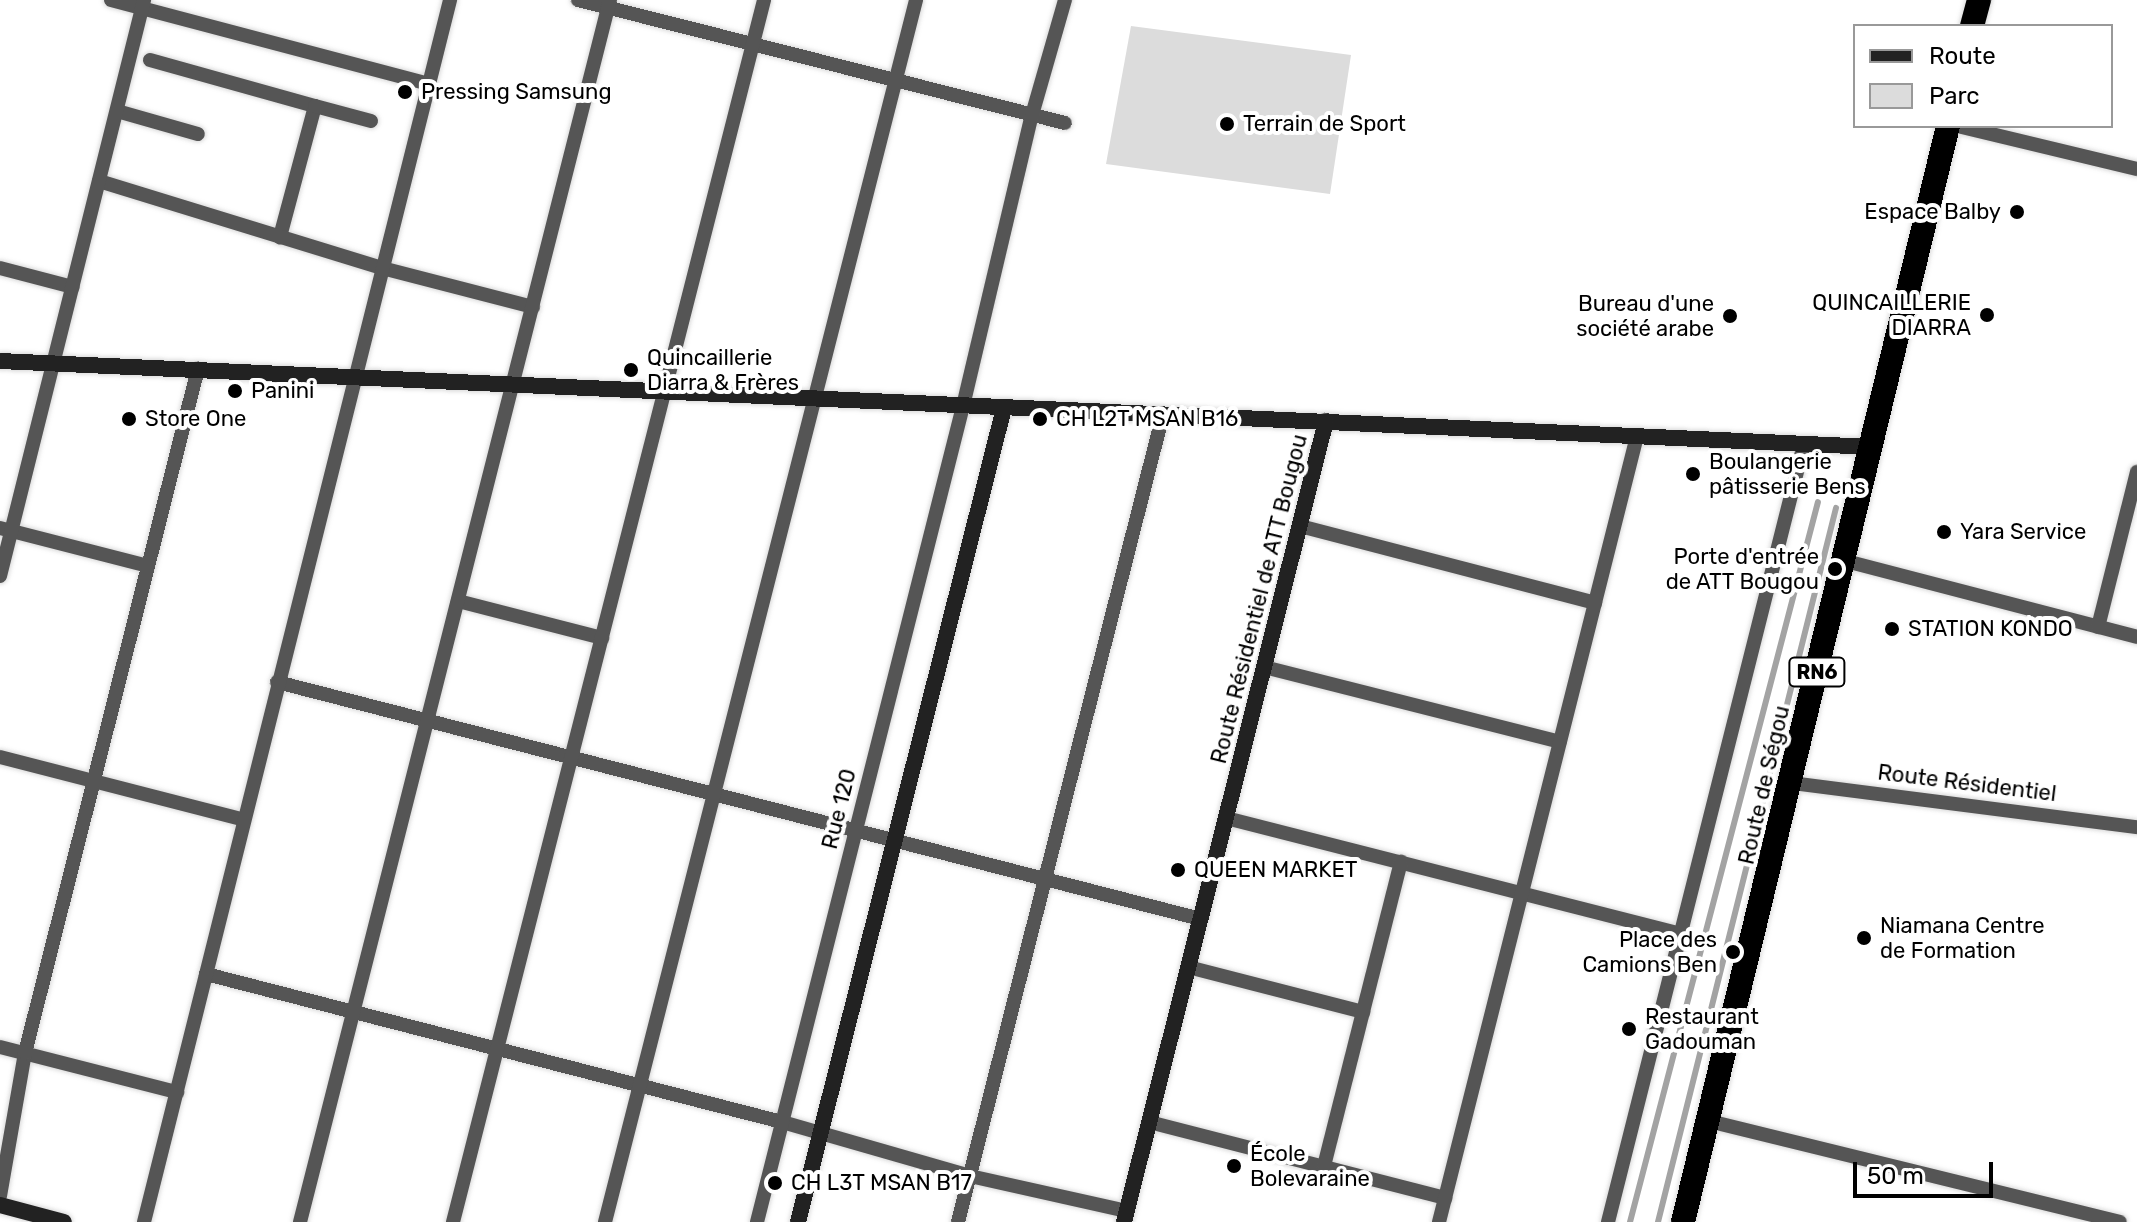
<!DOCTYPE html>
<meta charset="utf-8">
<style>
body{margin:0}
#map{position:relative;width:2137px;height:1222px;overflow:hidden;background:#fff;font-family:Rubik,sans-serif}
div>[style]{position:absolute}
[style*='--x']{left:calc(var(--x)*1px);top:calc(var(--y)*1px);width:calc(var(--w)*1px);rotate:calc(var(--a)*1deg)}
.green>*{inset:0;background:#dcdcdc}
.stream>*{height:6px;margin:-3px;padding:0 3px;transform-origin:3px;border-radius:3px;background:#a3a3a3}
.roads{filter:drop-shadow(0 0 2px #dbdbdb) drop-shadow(0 0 2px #dbdbdb)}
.street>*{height:14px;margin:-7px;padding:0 7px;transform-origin:7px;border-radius:7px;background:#555}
.secondary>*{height:16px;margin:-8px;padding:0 8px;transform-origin:8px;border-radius:8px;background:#222}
.highway>*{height:24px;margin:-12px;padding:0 12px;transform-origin:12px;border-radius:12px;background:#000}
.dots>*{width:22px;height:22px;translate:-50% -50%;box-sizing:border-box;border:4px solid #fff;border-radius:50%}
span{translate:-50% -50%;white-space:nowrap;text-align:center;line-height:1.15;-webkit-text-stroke:8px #fff;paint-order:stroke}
.shield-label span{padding:2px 6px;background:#fff;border:2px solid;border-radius:6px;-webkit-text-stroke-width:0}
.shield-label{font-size:20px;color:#000;font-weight:700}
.poi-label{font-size:22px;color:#000}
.left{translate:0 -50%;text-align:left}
.right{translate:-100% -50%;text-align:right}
.street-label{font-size:22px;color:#000}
.legend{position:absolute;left:1853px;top:24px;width:260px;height:104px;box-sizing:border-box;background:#fff;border:2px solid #999;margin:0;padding:10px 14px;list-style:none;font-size:24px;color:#000}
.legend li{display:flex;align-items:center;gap:16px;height:40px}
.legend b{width:40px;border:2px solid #999}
.scale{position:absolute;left:1853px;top:1162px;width:140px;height:36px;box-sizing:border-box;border:4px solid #000;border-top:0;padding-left:10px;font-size:24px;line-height:28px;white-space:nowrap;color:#000;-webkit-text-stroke:6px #fff;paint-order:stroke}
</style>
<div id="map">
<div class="green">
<i style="clip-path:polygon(1131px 26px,1351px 55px,1330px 194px,1106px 164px)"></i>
</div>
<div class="stream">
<i style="--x:1630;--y:1222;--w:744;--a:-75.37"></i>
<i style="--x:1658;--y:1222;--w:736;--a:-76"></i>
</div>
<div class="roads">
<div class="street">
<i style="--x:111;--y:0;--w:329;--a:14.8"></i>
<i style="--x:578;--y:0;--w:502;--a:14.17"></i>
<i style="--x:150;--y:60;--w:171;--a:15.6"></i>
<i style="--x:315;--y:106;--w:136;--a:105"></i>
<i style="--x:315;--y:106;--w:58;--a:15"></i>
<i style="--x:117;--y:111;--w:84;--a:15.9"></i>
<i style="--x:1958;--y:126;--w:184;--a:13.5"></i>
<i style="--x:99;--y:181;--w:296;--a:17.1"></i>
<i style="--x:382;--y:268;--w:156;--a:14.5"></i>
<i style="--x:0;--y:268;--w:75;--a:14.6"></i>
<i style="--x:1300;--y:526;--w:305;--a:14.6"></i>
<i style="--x:0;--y:528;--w:153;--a:14.4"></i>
<i style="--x:1842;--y:560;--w:305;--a:14.6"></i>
<i style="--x:0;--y:576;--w:594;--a:-75.96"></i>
<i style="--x:458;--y:601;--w:149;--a:14.4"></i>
<i style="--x:2098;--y:627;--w:160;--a:-75.9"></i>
<i style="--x:1264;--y:667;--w:305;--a:14.2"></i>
<i style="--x:277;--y:682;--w:954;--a:14.39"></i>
<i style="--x:0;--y:757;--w:250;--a:14.4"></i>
<i style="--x:1792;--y:783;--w:348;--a:7.3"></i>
<i style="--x:1226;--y:818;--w:470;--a:14.3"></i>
<i style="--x:1188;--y:967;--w:181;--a:14.4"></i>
<i style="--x:206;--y:974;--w:595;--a:14.41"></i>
<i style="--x:782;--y:1122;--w:196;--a:16"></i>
<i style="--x:970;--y:1176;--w:161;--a:12.6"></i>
<i style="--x:0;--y:1047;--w:183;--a:14.3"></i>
<i style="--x:1709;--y:1121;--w:423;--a:13.8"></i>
<i style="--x:1149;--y:1122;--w:306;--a:14.4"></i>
<i style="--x:1324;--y:1166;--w:314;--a:-75.8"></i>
<i style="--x:0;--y:1196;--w:145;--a:-80.1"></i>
<i style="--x:25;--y:1053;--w:706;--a:-75.81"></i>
<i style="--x:144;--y:1222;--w:1260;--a:-75.94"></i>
<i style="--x:300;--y:1222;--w:1261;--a:-75.77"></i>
<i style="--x:453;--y:1222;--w:1261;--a:-75.72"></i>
<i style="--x:605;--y:1222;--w:1261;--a:-75.72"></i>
<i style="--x:757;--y:1222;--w:842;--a:-75.83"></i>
<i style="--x:963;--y:406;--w:299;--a:-76.7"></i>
<i style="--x:1032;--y:115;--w:120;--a:-74"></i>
<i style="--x:958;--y:1222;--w:834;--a:-75.76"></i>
<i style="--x:1439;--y:1222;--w:811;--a:-75.86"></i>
<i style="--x:1608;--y:1222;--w:802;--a:-75.86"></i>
</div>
<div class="secondary">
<i style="--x:0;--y:361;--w:1871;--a:2.63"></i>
<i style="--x:0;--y:1205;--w:66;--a:14.9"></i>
<i style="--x:798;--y:1222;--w:840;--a:-75.8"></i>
<i style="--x:1124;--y:1222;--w:826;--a:-75.85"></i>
</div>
<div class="highway">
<i style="--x:1972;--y:26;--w:27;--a:-75"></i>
<i style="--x:1683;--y:1222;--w:1128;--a:-76.41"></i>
</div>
</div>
<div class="dots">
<i style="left:405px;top:92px;background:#000"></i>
<i style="left:1227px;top:124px;background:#000"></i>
<i style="left:2017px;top:212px;background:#000"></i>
<i style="left:1987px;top:315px;background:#000"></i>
<i style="left:1730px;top:316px;background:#000"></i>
<i style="left:631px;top:370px;background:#000"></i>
<i style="left:235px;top:391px;background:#000"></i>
<i style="left:129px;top:419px;background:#000"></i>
<i style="left:1040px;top:419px;background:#000"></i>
<i style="left:1693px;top:474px;background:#000"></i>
<i style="left:1944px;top:532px;background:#000"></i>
<i style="left:1835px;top:569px;background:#000"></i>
<i style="left:1892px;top:629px;background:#000"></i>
<i style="left:1178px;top:870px;background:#000"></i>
<i style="left:1864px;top:938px;background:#000"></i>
<i style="left:1733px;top:952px;background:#000"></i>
<i style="left:1629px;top:1029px;background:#000"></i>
<i style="left:1234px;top:1166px;background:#000"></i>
<i style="left:775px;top:1183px;background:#000"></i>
</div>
<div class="shield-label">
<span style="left:1817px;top:672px">RN6</span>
</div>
<div class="poi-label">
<span class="left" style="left:421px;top:92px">Pressing Samsung</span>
<span class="left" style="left:1243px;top:124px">Terrain de Sport</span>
<span class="right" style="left:2001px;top:212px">Espace Balby</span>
<span class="right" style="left:1971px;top:315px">QUINCAILLERIE<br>DIARRA</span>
<span class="right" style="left:1714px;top:316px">Bureau d'une<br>société arabe</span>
<span class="left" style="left:647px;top:370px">Quincaillerie<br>Diarra &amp; Frères</span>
<span class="left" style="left:251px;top:391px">Panini</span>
<span class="left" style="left:145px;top:419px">Store One</span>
<span class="left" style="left:1056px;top:419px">CH L2T MSAN B16</span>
<span class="left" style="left:1709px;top:474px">Boulangerie<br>pâtisserie Bens</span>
<span class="left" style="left:1960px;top:532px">Yara Service</span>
<span class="right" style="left:1819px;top:569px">Porte d'entrée<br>de ATT Bougou</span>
<span class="left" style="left:1908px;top:629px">STATION KONDO</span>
<span class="left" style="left:1194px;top:870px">QUEEN MARKET</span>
<span class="left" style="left:1880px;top:938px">Niamana Centre<br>de Formation</span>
<span class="right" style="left:1717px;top:952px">Place des<br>Camions Ben</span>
<span class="left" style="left:1645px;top:1029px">Restaurant<br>Gadouman</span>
<span class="left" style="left:1250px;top:1166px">École<br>Bolevaraine</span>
<span class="left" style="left:791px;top:1183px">CH L3T MSAN B17</span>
</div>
<div class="street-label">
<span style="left:1259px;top:599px;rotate:-76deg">Route Résidentiel de ATT Bougou</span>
<span style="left:1967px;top:783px;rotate:7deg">Route Résidentiel</span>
<span style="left:1764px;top:785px;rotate:-77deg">Route de Ségou</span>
<span style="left:839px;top:809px;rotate:-76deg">Rue 120</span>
</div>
<ul class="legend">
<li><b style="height:10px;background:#222"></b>Route</li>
<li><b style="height:22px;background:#dcdcdc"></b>Parc</li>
</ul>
<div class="scale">50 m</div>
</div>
